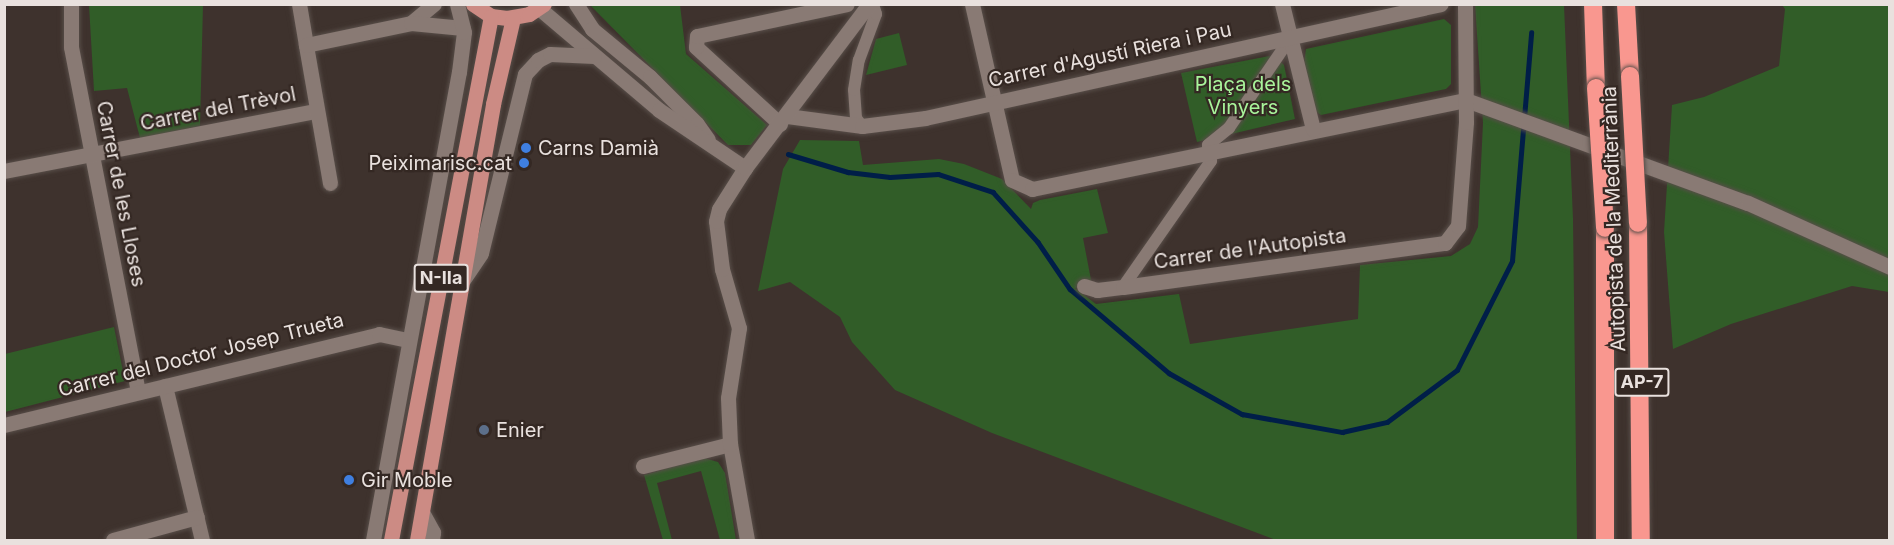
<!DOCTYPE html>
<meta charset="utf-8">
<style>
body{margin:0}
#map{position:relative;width:1894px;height:545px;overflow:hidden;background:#3e322d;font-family:Inter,sans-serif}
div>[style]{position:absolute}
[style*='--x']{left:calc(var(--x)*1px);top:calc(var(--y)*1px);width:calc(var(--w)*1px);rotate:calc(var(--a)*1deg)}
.green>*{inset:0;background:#315d28}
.stream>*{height:4.5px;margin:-2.25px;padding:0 2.25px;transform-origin:2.25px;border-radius:2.25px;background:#001e48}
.roads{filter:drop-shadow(0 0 2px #584e49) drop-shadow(0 0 2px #584e49)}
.pedestrian>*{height:12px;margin:-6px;padding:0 6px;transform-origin:6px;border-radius:6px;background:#897a74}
.minor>*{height:15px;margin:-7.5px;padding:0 7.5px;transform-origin:7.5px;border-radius:7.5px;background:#897a74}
.primary>*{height:15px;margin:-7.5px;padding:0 7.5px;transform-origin:7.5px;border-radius:7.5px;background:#cc8b84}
.motorway>*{height:18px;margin:-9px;padding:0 9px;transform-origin:9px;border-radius:9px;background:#f9978f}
.bridges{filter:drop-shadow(0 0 2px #584e49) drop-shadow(0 0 2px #584e49)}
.motorway-bridge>*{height:18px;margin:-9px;padding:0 9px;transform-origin:9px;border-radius:9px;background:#f9978f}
.dots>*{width:16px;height:16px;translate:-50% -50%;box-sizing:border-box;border:3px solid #342823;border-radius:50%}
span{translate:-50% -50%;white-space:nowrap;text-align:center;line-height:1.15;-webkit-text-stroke:4.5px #342823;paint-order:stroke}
.shield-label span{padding:2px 4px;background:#342823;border:2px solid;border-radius:4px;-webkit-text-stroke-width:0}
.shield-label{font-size:18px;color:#e9e1de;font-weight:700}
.street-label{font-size:20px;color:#e9e1de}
.park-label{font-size:20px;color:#a9f49b}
.poi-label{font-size:20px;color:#e9e1de}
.left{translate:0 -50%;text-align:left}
.right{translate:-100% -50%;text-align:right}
.frame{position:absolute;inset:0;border:6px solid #e9e1de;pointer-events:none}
</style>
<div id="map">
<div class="green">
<i style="clip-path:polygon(89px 5px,203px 5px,200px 126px,140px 138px,127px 88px,94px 91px)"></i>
<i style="clip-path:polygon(590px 5px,680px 5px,686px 54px,767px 125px,751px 145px,728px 145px)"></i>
<i style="clip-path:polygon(1475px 5px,1564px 5px,1573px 219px,1577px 540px,1276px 540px,992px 433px,895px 390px,852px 342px,840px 317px,790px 282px,758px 291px,783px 169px,800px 140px,859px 141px,863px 165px,939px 159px,964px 164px,1002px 179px,1031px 209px,1033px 203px,1040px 200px,1097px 189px,1108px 233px,1083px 238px,1092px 285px,1075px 288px,1096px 304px,1179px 294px,1190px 344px,1358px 319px,1360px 265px,1451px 256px,1470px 244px,1478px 227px,1483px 123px)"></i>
<i style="clip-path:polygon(1782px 5px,1889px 5px,1889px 292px,1852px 286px,1731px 324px,1673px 349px,1664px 232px,1672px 105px,1704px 97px,1779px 66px,1785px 9px)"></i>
<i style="clip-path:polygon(1444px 19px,1451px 25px,1451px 84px,1446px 89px,1321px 115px,1315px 111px,1304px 63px,1306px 49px)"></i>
<i style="clip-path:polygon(899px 33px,907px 65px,866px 75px,876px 39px)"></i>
<i style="clip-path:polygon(1274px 55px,1284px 65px,1295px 119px,1197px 142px,1181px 73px)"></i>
<i style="clip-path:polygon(114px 327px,125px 381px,5px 412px,5px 354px)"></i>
<i style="clip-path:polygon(704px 458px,718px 462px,725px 473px,736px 540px,720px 540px,701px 471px,657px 483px,672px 540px,663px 540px,644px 475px)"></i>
</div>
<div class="stream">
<i style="--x:788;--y:154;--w:63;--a:16.7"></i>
<i style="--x:848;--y:172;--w:42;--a:6.8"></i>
<i style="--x:890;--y:177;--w:48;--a:-3.6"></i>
<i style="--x:938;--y:174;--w:58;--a:18.1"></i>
<i style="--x:993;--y:192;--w:67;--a:48"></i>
<i style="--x:1038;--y:242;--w:57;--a:55.8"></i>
<i style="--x:1070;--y:289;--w:130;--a:40.3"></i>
<i style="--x:1169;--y:373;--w:84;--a:29.3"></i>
<i style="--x:1242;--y:414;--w:102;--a:10.2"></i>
<i style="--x:1342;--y:432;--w:46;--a:-12.5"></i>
<i style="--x:1387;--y:422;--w:87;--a:-36.6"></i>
<i style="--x:1457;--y:370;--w:122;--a:-63.2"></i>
<i style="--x:1512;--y:261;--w:229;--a:-85.2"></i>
</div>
<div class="roads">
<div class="pedestrian">
<i style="--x:862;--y:126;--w:10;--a:-127"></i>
<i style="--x:856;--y:118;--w:28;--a:-94"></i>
<i style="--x:854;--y:90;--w:30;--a:-81"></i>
<i style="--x:859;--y:60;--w:49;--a:-69.7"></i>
<i style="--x:876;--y:14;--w:10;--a:-107"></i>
<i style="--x:1123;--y:287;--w:154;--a:-55.1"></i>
<i style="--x:1211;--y:161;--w:16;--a:-101"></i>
<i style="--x:1208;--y:145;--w:27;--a:-39"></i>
<i style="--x:1229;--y:128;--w:110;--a:-55.7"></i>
</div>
<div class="minor">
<i style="--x:71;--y:4;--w:43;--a:90"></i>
<i style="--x:71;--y:47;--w:350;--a:79"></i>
<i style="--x:299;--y:4;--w:42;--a:80.3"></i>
<i style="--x:576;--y:4;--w:30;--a:57"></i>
<i style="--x:592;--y:29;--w:75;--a:39.6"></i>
<i style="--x:650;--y:77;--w:66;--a:45"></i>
<i style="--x:697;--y:124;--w:19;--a:55"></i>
<i style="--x:972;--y:4;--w:180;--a:77.2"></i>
<i style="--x:1012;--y:180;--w:22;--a:24"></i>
<i style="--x:1032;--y:189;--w:443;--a:-11.6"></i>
<i style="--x:1466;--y:100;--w:300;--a:20.1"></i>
<i style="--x:1748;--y:203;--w:156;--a:24.3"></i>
<i style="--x:1282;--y:4;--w:129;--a:76.1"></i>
<i style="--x:540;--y:9;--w:156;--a:40.3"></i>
<i style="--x:659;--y:110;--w:104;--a:34"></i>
<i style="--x:411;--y:23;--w:30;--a:-40"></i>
<i style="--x:787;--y:116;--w:76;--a:7.6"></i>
<i style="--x:862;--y:126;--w:64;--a:-7.2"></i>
<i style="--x:925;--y:118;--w:528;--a:-12.46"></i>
<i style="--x:780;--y:124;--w:114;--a:-137.5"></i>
<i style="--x:696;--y:47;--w:11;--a:-85"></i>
<i style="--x:697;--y:36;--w:153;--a:-12"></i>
<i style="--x:4;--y:171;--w:318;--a:-10.9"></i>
<i style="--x:330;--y:183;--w:140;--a:-99.9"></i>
<i style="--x:306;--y:45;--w:107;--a:-11.8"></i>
<i style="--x:411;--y:23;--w:52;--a:5.5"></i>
<i style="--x:463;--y:280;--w:32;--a:-56"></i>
<i style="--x:481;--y:253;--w:184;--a:-76.2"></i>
<i style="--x:525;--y:74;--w:19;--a:-47"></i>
<i style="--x:538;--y:60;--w:13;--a:-27"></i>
<i style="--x:550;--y:54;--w:44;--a:2.6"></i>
<i style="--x:1084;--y:286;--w:14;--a:17"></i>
<i style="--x:1097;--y:290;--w:26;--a:-7"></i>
<i style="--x:1123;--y:287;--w:325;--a:-7.8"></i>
<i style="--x:1445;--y:243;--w:21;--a:-53"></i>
<i style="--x:1458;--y:226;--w:104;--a:-85.6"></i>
<i style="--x:1466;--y:122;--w:118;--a:-90.5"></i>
<i style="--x:165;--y:386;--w:158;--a:76.5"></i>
<i style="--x:4;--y:425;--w:386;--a:-13.6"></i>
<i style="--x:379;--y:334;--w:29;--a:12"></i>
<i style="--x:643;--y:466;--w:90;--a:-14.2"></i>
<i style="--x:423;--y:514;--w:21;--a:61"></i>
<i style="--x:433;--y:532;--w:8;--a:97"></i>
<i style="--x:113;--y:540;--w:87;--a:-15.3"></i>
<i style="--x:373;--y:540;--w:476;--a:-79.6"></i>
<i style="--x:459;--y:72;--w:40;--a:-82.9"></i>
<i style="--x:464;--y:32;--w:29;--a:-104"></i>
<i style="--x:747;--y:540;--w:97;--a:-100"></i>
<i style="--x:730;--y:444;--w:46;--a:-92.5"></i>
<i style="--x:728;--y:398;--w:71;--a:-81.1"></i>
<i style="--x:739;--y:328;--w:61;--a:-106.1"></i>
<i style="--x:722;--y:269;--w:48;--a:-97.1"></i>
<i style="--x:716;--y:221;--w:12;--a:-76"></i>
<i style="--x:719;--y:209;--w:49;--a:-57.6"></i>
<i style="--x:745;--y:168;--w:206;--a:-52.9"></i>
</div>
<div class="primary">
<i style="--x:473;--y:4;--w:22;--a:34"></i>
<i style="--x:491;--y:16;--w:16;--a:7"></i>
<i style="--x:507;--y:18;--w:22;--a:-10"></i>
<i style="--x:529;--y:14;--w:18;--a:-34"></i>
<i style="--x:391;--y:540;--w:533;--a:-79.2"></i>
<i style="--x:417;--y:540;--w:443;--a:-80.1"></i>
<i style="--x:493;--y:104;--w:88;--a:-76.9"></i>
</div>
<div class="motorway">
<i style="--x:1593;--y:4;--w:84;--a:88"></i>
<i style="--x:1626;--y:4;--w:72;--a:86.8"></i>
<i style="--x:1638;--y:223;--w:317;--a:89.5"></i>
<i style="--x:1605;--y:228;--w:312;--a:90"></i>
</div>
</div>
<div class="bridges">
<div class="motorway-bridge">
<i style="--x:1630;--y:76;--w:147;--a:86.9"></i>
<i style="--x:1596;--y:88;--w:140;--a:86.3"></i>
</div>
</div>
<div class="dots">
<i style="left:526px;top:148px;background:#3f7fe0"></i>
<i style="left:524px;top:163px;background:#3f7fe0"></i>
<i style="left:484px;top:430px;background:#5c6f8a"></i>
<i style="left:349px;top:480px;background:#3f7fe0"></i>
</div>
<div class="shield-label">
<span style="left:441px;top:278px">N-IIa</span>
<span style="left:1642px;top:382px">AP-7</span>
</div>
<div class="street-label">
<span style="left:1110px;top:55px;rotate:-12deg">Carrer d'Agustí Riera i Pau</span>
<span style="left:218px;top:109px;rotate:-11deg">Carrer del Trèvol</span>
<span style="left:121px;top:194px;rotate:79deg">Carrer de les Lloses</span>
<span style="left:1614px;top:219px;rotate:-92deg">Autopista de la Mediterrània</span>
<span style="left:1250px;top:249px;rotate:-8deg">Carrer de l'Autopista</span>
<span style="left:201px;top:355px;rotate:-14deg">Carrer del Doctor Josep Trueta</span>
</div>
<div class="park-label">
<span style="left:1243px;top:96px">Plaça dels<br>Vinyers</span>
</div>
<div class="poi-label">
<span class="left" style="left:538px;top:148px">Carns Damià</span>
<span class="right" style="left:512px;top:163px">Peiximarisc.cat</span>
<span class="left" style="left:496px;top:430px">Enier</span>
<span class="left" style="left:361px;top:480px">Gir Moble</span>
</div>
<div class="frame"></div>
</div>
